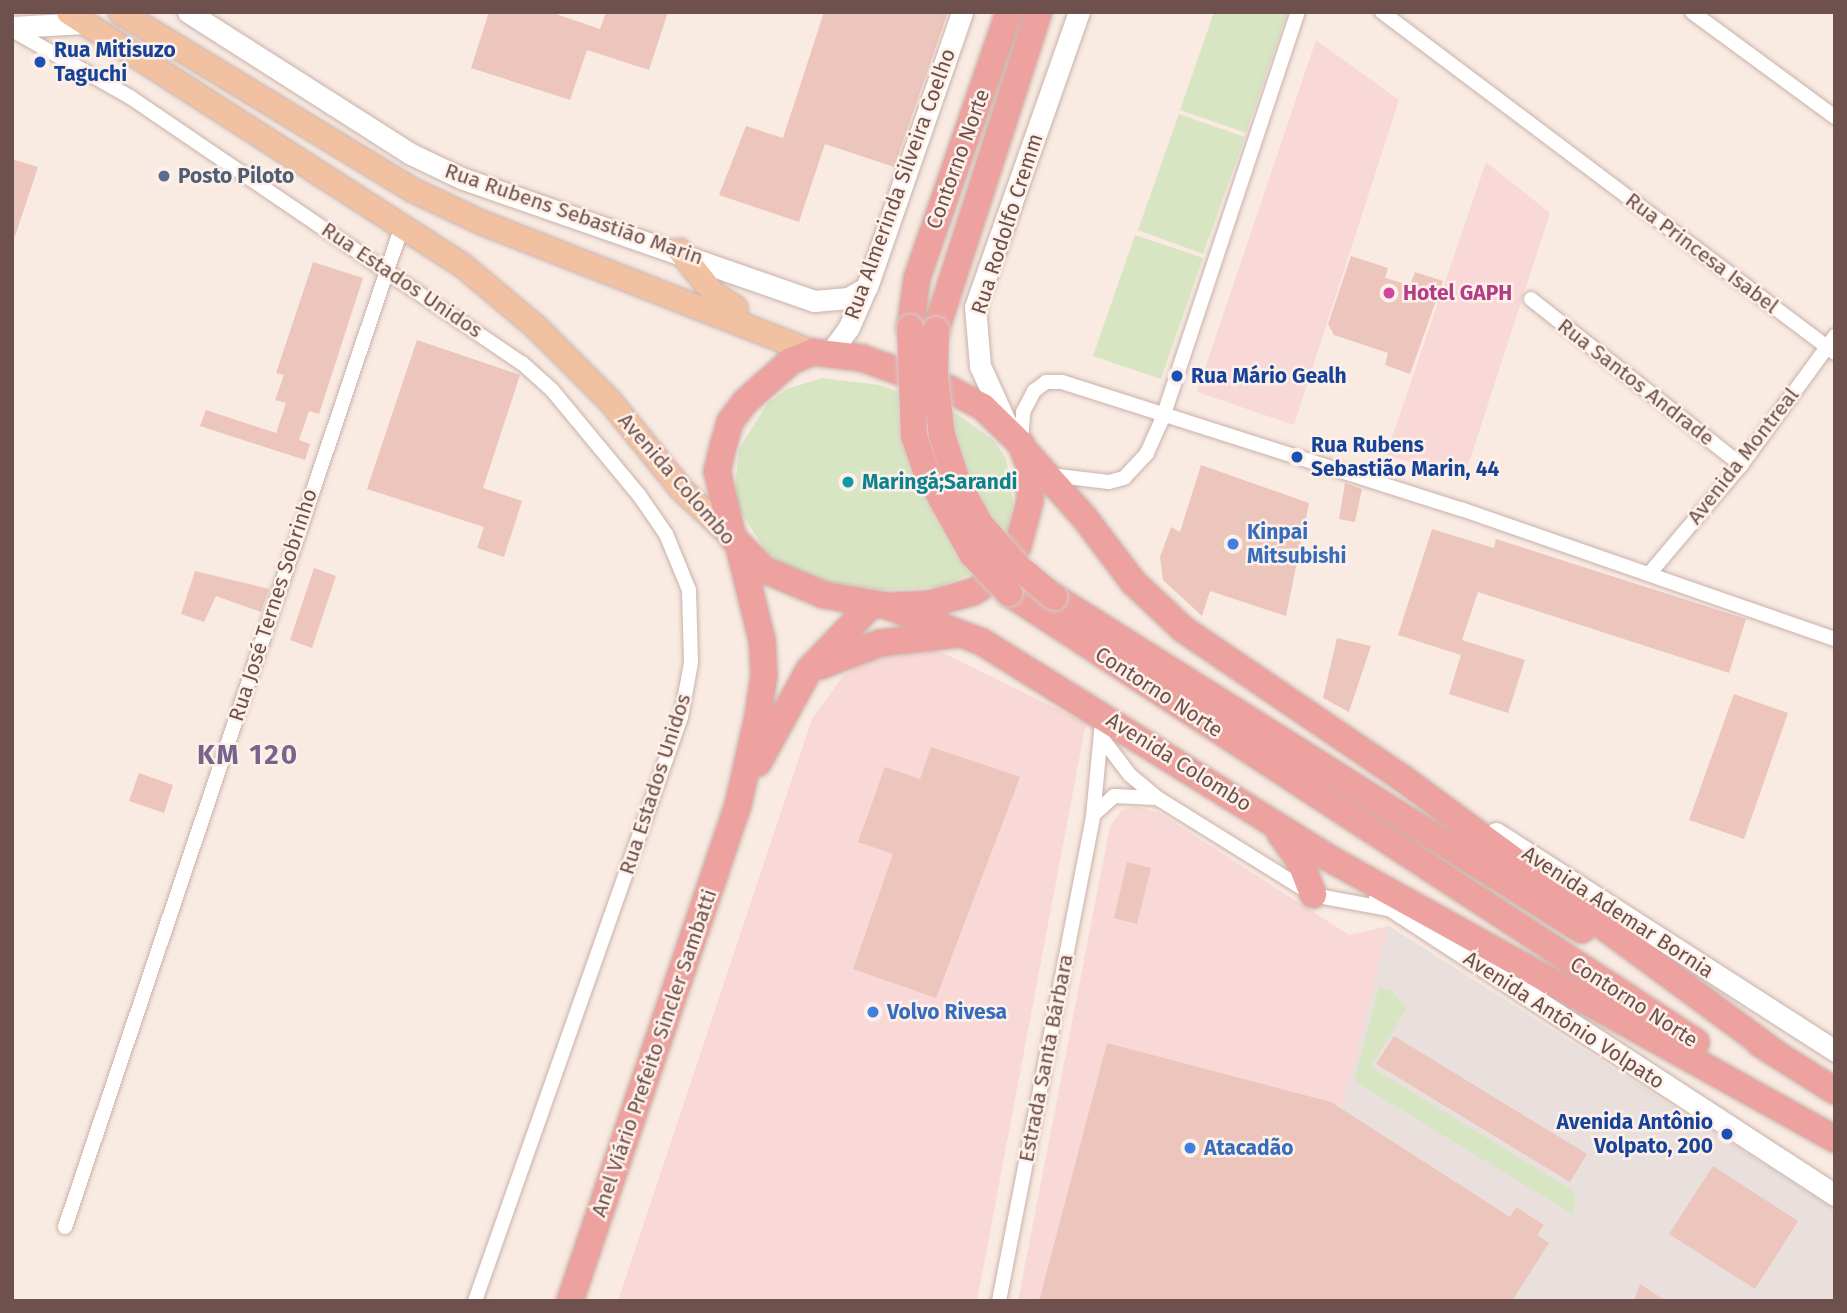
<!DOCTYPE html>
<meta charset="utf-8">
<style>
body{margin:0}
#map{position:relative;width:1847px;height:1313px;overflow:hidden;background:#f9ebe2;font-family:"Fira Sans",sans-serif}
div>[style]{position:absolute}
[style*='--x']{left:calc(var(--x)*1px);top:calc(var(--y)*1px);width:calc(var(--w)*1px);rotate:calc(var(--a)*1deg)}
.commercial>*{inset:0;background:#f9d9d7}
.industrial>*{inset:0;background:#e9e0dd}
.green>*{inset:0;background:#d8e5c3}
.building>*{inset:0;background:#ecc5bd}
.roads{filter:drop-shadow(0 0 2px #c8b2ab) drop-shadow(0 0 2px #c8b2ab)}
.street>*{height:14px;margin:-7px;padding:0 7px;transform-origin:7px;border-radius:7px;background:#fff}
.secondary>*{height:21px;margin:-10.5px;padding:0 10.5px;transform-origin:10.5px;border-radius:10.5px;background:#fff}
.primary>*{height:23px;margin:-11.5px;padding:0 11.5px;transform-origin:11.5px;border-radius:11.5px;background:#f2c1a1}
.highway>*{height:26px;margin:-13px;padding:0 13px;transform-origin:13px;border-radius:13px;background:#eda29f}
.bridges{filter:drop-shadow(0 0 2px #d4cac9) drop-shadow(0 0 2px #d4cac9)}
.highway-bridge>*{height:26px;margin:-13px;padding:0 13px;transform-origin:13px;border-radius:13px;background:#eda29f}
.dots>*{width:19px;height:19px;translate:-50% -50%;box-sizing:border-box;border:4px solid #fdf0e8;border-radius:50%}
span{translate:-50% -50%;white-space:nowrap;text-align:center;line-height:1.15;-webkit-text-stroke:5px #fdf0e8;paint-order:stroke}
.transit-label{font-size:21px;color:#164399;font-weight:700}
.left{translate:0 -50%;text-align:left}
.right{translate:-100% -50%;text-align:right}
.street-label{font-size:21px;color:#6e504c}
.service-label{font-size:21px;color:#4e5e75;font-weight:700}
.hotel-label{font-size:21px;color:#b23c85;font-weight:700}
.culture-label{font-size:21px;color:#0d838f;font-weight:700}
.shop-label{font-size:21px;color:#366cbe;font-weight:700}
.district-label{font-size:28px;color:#75648b;font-weight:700;letter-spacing:2px}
.frame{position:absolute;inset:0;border:14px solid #6e504c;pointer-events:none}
</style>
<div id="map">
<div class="commercial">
<i style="clip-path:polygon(1316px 40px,1399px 100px,1294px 425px,1197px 392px)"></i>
<i style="clip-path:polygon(1486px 162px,1550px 213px,1464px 478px,1386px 455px)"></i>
<i style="clip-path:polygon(929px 646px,1086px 723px,977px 1301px,618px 1301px,812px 719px,843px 676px,878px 655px)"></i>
<i style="clip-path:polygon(1136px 807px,1158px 812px,1349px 935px,1389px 926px,1292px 1301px,1018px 1301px,1110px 826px,1122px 810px)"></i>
</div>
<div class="industrial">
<i style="clip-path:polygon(1389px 926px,1835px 1209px,1835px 1301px,1292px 1301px)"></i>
</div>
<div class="green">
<i style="clip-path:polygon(1214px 12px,1287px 14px,1246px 133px,1180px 110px)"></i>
<i style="clip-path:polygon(1179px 114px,1245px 137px,1203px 254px,1138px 230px)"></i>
<i style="clip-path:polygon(1135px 235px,1203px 258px,1161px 379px,1093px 356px)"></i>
<i style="clip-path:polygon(822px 378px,879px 385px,918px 399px,957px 414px,993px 440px,1006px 458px,1013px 503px,1006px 538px,981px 570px,937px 587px,883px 590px,824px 581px,779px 562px,766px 551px,739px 509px,735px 485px,739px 449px,767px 404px,787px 389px)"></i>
<i style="clip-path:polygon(1379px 987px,1392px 991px,1407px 1008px,1371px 1067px,1575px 1192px,1574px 1215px,1354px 1081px)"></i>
</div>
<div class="building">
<i style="clip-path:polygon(489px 12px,550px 12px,600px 29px,606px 12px,668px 12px,649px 70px,587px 50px,570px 100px,471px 68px)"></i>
<i style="clip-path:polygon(824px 12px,948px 12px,894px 167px,825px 144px,799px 222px,719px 195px,746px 126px,783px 138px)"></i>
<i style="clip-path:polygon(12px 159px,38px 167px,15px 236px,12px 236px)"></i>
<i style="clip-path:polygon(1351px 256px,1388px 268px,1385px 278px,1410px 285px,1415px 272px,1443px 281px,1410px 374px,1385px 365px,1388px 353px,1334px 335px,1328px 324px)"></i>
<i style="clip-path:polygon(313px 262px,363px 278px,319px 414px,309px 411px,299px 440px,310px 444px,305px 460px,200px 426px,206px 410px,276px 433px,286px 403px,275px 400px,284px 375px,276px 373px)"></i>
<i style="clip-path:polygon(417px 340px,520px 375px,483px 488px,522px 501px,504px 557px,477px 548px,484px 527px,367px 489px)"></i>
<i style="clip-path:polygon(1201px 465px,1309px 503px,1286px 616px,1210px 591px,1202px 616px,1163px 580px,1160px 557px,1171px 527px,1180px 532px)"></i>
<i style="clip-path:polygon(1345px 483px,1362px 489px,1355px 522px,1339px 519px)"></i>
<i style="clip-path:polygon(1432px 529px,1494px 548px,1496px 539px,1746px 619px,1729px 673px,1478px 592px,1462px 640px,1525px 660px,1508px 713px,1449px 694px,1461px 655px,1398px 635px)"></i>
<i style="clip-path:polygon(314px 568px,336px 576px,312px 648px,290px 640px)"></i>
<i style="clip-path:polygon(195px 571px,269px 589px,261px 612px,216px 596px,204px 622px,181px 614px)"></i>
<i style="clip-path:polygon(1337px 638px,1371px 646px,1349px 712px,1323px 698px)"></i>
<i style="clip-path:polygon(1734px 694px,1788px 713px,1744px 839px,1689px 820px)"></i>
<i style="clip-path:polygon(931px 747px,1020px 777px,936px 998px,853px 969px,893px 854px,858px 842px,885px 767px,920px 779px)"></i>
<i style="clip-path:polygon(139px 773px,173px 785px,164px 813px,129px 801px)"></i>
<i style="clip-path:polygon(1127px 862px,1151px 868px,1137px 924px,1114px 918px)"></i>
<i style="clip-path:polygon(1394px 1036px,1587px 1154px,1570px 1182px,1376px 1064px)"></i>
<i style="clip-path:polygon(1107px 1043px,1331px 1102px,1510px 1217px,1516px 1207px,1544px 1225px,1537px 1235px,1549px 1243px,1512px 1301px,1039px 1301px)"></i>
<i style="clip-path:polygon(1713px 1166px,1798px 1221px,1755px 1289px,1669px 1234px)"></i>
<i style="clip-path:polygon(1640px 1284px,1666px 1301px,1634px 1301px)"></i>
</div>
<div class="roads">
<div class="street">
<i style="--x:1382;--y:12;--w:567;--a:36.97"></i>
<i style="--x:1692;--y:12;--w:177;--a:36.3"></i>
<i style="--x:12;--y:30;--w:136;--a:29.6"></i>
<i style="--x:130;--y:97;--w:474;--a:34.2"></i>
<i style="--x:522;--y:363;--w:40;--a:42"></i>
<i style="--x:552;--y:390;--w:136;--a:50.4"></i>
<i style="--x:639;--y:495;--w:47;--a:55.3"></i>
<i style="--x:666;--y:534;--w:61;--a:67.7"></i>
<i style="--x:689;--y:590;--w:73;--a:88.4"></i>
<i style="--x:691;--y:663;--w:55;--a:100.5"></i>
<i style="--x:681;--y:717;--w:619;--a:109.43"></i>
<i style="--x:1531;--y:299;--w:268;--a:38.3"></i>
<i style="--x:1021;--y:444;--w:32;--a:-86"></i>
<i style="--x:1023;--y:412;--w:24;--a:-62"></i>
<i style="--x:1034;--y:391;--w:15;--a:-37"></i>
<i style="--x:1046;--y:382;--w:16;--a:0"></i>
<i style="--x:1062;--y:382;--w:419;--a:17.7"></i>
<i style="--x:1461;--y:509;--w:396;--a:19.2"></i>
<i style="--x:1050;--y:475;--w:59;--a:6.8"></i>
<i style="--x:1109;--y:482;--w:16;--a:-15"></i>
<i style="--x:1124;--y:478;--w:34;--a:-47"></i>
<i style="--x:1147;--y:453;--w:39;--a:-66"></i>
<i style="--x:1163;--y:417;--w:427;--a:-71.6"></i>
<i style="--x:1649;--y:574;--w:143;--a:-49.8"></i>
<i style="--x:1741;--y:465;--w:160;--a:-53.9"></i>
<i style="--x:1101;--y:737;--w:48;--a:52.7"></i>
<i style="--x:1130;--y:775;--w:38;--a:40"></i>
<i style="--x:1159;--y:799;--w:181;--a:31.9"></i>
<i style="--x:1313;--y:895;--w:81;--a:10.6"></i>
<i style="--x:1094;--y:814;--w:27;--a:-42"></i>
<i style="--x:1114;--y:796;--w:42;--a:2.7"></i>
<i style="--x:65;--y:1227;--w:1059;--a:-71.39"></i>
<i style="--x:999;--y:1301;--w:494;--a:-79"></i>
<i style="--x:1093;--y:816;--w:103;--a:-84.5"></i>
</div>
<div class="secondary">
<i style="--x:188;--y:12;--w:264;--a:32.5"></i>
<i style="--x:411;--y:154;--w:55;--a:25.6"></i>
<i style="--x:461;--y:178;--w:374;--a:19.2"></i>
<i style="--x:814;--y:301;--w:34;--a:-5"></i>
<i style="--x:848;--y:298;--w:22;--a:-30"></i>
<i style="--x:12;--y:27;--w:73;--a:-3.1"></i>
<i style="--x:831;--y:352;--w:31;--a:-54"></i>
<i style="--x:849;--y:327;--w:50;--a:-66.5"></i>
<i style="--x:869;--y:281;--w:285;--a:-70.9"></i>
<i style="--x:1006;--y:423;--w:63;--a:-114.5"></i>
<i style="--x:980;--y:366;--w:59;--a:-94.8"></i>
<i style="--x:975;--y:307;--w:313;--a:-70.6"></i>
<i style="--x:1496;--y:833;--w:403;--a:32.7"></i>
<i style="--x:1379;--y:898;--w:544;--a:33.08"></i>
</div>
<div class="primary">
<i style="--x:68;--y:12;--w:467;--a:32.7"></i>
<i style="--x:461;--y:264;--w:97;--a:40"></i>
<i style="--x:535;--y:326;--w:105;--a:45"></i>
<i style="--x:609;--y:400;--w:114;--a:51"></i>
<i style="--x:681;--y:489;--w:71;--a:43.3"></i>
<i style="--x:120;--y:12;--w:341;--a:31.3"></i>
<i style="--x:411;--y:189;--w:77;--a:25.2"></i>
<i style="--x:481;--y:222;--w:357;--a:21.4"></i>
<i style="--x:679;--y:250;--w:56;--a:51.5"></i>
<i style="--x:714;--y:294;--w:25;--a:32"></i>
</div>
<div class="highway">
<i style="--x:910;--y:328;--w:50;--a:-82"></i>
<i style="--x:917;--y:278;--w:281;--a:-70.9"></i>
<i style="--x:936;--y:330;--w:334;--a:-72.1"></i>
<i style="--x:1025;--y:451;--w:89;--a:48.2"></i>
<i style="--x:1084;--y:517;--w:83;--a:52.9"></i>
<i style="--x:1134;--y:583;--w:67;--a:43.2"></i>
<i style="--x:1183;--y:629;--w:263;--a:34.2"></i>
<i style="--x:1401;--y:777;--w:461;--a:36.4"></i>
<i style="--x:1009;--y:593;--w:821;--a:33.17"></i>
<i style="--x:1054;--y:597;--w:624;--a:32.24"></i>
<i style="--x:888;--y:606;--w:41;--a:-2.8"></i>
<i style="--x:929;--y:604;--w:46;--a:-15.3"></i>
<i style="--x:973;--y:592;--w:22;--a:-32"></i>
<i style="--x:992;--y:580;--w:43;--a:-52.6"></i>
<i style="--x:1018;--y:546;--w:47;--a:-75.1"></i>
<i style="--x:1030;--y:501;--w:31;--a:-88"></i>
<i style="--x:1031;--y:470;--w:28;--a:-111"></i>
<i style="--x:1021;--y:444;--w:53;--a:-135.8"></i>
<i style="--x:983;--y:407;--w:38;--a:-152"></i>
<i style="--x:949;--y:389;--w:92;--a:-160.4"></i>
<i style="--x:862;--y:358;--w:49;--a:-173"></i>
<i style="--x:813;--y:352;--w:24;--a:158"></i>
<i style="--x:791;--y:361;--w:62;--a:138.3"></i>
<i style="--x:745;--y:402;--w:25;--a:127"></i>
<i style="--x:730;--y:422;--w:25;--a:106"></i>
<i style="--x:723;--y:446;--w:26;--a:103"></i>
<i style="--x:717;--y:471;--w:69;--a:76.6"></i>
<i style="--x:733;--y:538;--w:45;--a:45"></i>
<i style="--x:765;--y:570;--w:64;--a:23"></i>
<i style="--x:824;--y:595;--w:65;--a:9.8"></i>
<i style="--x:888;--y:606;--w:101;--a:21"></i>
<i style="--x:982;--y:642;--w:415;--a:31.9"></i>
<i style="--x:1334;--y:861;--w:573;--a:29.03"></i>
<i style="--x:820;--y:666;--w:64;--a:-21"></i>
<i style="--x:880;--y:643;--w:72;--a:-6.3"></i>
<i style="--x:758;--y:763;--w:106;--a:-61.3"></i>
<i style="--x:809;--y:670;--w:91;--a:-46.3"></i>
<i style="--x:1280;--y:833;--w:37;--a:55"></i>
<i style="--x:1301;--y:863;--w:34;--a:69"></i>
<i style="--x:1759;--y:1043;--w:90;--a:32.3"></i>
<i style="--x:570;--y:1301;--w:524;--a:-71.29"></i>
<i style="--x:738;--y:805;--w:91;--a:-77.3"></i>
<i style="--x:758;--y:716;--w:41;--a:-81.7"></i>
<i style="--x:764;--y:675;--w:35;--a:-93"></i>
<i style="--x:762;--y:640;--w:92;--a:-103.9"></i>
</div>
</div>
<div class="bridges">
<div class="highway-bridge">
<i style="--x:910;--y:328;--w:108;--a:87.9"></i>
<i style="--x:914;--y:436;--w:37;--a:71"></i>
<i style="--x:926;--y:471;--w:95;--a:61"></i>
<i style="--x:972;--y:554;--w:54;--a:46.5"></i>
<i style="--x:936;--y:330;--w:48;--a:91.2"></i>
<i style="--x:935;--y:378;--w:57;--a:83"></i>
<i style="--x:942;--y:435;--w:52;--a:71.9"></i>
<i style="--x:958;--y:484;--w:46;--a:61.2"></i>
<i style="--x:980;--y:524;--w:57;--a:48.5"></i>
<i style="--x:1018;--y:567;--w:47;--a:39.8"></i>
</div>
</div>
<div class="dots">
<i style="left:40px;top:62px;background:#1a4fb4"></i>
<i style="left:164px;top:176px;background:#5c6f8a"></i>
<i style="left:1389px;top:293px;background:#d1479c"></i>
<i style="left:1177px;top:376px;background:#1a4fb4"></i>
<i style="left:1297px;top:457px;background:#1a4fb4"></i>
<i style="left:848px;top:482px;background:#0f9aa8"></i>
<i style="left:1233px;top:544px;background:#3f7fe0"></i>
<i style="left:873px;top:1012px;background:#3f7fe0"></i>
<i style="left:1727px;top:1134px;background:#1a4fb4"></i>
<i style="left:1190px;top:1148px;background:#3f7fe0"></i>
</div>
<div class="transit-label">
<span class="left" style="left:54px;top:62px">Rua Mitisuzo<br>Taguchi</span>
<span class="left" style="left:1191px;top:376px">Rua Mário Gealh</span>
<span class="left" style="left:1311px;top:457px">Rua Rubens<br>Sebastião Marin, 44</span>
<span class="right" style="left:1713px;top:1134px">Avenida Antônio<br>Volpato, 200</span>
</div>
<div class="street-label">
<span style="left:958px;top:159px;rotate:-70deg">Contorno Norte</span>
<span style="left:900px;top:184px;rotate:-70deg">Rua Almerinda Silveira Coelho</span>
<span style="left:574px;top:214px;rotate:19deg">Rua Rubens Sebastião Marin</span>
<span style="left:1007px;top:224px;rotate:-72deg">Rua Rodolfo Cremm</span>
<span style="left:1702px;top:253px;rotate:37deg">Rua Princesa Isabel</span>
<span style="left:402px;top:280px;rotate:34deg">Rua Estados Unidos</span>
<span style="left:1636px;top:382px;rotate:38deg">Rua Santos Andrade</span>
<span style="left:1743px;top:456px;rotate:-52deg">Avenida Montreal</span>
<span style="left:677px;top:479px;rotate:49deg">Avenida Colombo</span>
<span style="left:273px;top:605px;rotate:-72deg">Rua José Ternes Sobrinho</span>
<span style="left:1159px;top:692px;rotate:33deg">Contorno Norte</span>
<span style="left:1179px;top:762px;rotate:32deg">Avenida Colombo</span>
<span style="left:655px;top:784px;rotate:-72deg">Rua Estados Unidos</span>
<span style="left:1618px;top:912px;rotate:33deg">Avenida Ademar Bornia</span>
<span style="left:1634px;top:1002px;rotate:33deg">Contorno Norte</span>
<span style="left:1564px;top:1020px;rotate:33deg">Avenida Antônio Volpato</span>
<span style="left:654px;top:1053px;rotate:-71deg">Anel Viário Prefeito Sincler Sambatti</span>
<span style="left:1046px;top:1058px;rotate:-79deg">Estrada Santa Bárbara</span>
</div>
<div class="service-label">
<span class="left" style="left:178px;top:176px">Posto Piloto</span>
</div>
<div class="hotel-label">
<span class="left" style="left:1403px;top:293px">Hotel GAPH</span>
</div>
<div class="culture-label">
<span class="left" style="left:862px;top:482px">Maringá;Sarandi</span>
</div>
<div class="shop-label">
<span class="left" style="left:1247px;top:544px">Kinpai<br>Mitsubishi</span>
<span class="left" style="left:887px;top:1012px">Volvo Rivesa</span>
<span class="left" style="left:1204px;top:1148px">Atacadão</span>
</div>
<div class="district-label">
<span style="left:248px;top:755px">KM 120</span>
</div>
<div class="frame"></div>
</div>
